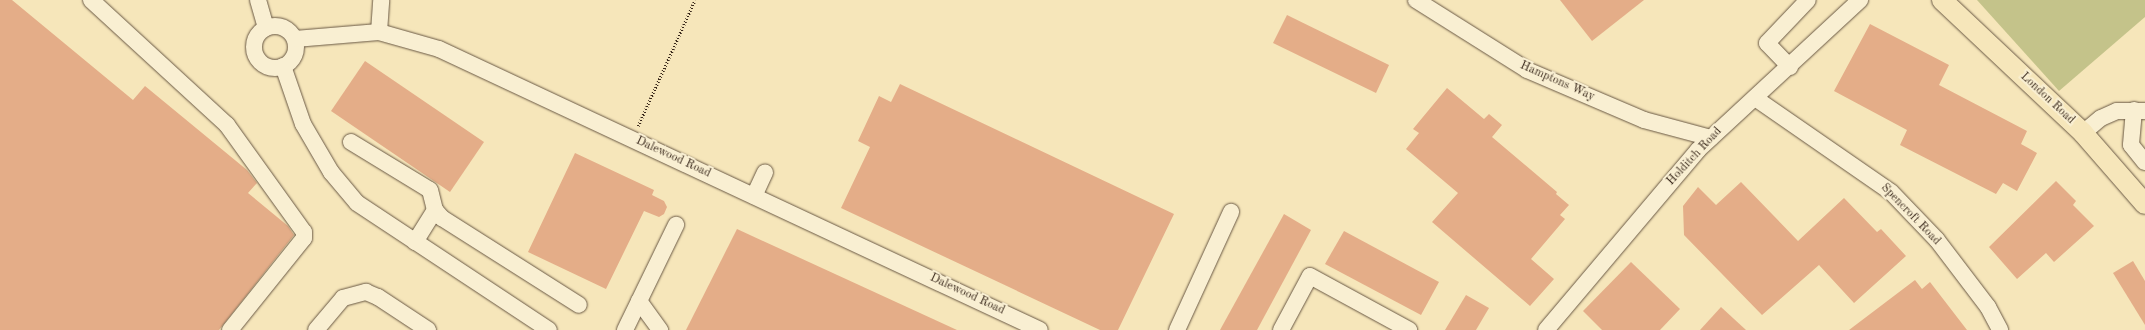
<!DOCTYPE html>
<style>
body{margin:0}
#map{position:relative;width:2145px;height:330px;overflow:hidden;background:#f6e6ba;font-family:"Old Standard TT",serif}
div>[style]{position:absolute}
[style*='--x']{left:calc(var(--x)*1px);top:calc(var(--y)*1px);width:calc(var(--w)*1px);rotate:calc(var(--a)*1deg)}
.green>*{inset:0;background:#c4c38a}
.building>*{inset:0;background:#e4ad88}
.path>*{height:2.5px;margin-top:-1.25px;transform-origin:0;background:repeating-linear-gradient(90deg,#3a291c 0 1px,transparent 0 3px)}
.roads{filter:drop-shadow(0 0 1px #695844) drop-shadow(0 0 1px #695844)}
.minor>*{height:16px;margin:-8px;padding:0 8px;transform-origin:8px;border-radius:8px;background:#f9efd2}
.minor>.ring{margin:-8px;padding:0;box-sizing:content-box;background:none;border:16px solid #f9efd2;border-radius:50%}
.major>*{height:20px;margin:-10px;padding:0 10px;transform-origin:10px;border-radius:10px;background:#f6e6ba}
span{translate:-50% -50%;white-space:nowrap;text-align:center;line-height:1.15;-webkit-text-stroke:4px #f9efd2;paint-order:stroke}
.street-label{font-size:12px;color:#3a291c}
</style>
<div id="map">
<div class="green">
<i style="clip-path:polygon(1977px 0,2145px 0,2145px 17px,2059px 91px)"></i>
</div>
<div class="building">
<i style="clip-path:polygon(0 0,12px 0,133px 100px,145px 86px,247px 170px,257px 183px,248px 193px,288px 226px,294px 235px,219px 330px,0 330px)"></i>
<i style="clip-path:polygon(1560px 0,1644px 0,1592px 41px)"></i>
<i style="clip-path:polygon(1287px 15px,1389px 65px,1376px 93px,1273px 43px)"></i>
<i style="clip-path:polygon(1870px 24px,1949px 65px,1939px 85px,2027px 131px,2021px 144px,2037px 153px,2017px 191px,2003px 183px,1996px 194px,1900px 145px,1907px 130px,1834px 91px)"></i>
<i style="clip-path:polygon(365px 61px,484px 142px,450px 192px,331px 111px)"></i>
<i style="clip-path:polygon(900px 84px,1174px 214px,1118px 330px,1100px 330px,841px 208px,870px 147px,858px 141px,879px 96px,891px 102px)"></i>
<i style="clip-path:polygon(1447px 88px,1484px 119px,1489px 114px,1502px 125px,1492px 137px,1557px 192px,1556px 194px,1569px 205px,1560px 215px,1565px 219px,1531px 259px,1554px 279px,1530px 306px,1432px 222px,1458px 193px,1406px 149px,1419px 133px,1413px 129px)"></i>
<i style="clip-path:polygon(575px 153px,654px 190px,652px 195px,664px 201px,667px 207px,664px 214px,659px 217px,644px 211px,606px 289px,528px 252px)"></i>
<i style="clip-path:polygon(2056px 181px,2076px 201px,2073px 205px,2094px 226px,2054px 262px,2046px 253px,2017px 279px,1989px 247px)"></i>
<i style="clip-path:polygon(1741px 182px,1798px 241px,1844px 198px,1877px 232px,1881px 229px,1906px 256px,1854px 303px,1819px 265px,1762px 315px,1684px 235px,1683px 206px,1698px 187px,1716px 205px)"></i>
<i style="clip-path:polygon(1284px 214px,1311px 230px,1257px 330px,1220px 330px)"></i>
<i style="clip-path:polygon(737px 229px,957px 330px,686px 330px)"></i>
<i style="clip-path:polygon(1344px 231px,1439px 282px,1421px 315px,1325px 264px)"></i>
<i style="clip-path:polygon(2133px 261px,2145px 281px,2145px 325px,2113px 273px)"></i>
<i style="clip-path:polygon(1631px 262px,1680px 309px,1660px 330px,1602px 330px,1583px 311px)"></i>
<i style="clip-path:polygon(1915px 280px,1922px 289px,1930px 282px,1967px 330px,1849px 330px)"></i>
<i style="clip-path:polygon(1466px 295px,1489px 308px,1476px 330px,1445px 330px)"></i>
<i style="clip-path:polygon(1721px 307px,1746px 330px,1700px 330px)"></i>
</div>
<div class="path">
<i style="--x:638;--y:126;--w:138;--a:-65.7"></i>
</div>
<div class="roads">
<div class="minor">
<i style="--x:91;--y:0;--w:185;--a:42.6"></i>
<i style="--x:227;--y:125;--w:132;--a:54.3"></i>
<i style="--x:304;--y:232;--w:6;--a:90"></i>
<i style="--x:304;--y:238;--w:118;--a:128.8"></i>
<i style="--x:258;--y:0;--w:29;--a:74"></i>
<i style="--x:1416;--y:0;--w:131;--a:32.2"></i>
<i style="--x:1527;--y:70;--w:127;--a:23.1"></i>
<i style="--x:1644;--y:120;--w:69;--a:15"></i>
<i class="ring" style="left:254px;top:26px;width:26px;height:26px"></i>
<i style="--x:379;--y:32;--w:32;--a:-86"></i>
<i style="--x:295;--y:39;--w:84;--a:-4.8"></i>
<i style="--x:379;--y:32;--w:62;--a:15.8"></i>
<i style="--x:439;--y:49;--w:663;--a:25.06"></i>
<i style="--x:283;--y:66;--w:61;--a:71"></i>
<i style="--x:303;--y:124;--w:56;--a:59.7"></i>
<i style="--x:331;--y:172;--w:40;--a:50"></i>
<i style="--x:357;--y:203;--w:230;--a:33.5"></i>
<i style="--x:1790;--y:67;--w:33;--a:-134"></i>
<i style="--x:1767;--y:43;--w:59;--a:-46.4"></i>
<i style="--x:1755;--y:98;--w:165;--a:34.7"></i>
<i style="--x:1891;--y:192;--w:66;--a:46.2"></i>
<i style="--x:1937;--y:240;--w:84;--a:52.7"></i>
<i style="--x:1988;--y:307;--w:26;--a:62"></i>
<i style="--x:2134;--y:110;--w:35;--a:95"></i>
<i style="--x:2131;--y:145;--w:22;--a:51"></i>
<i style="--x:2083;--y:133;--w:23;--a:-40"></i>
<i style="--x:2101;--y:118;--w:17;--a:-24"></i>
<i style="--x:2117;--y:111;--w:28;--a:0"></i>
<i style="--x:351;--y:142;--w:92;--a:31.3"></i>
<i style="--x:430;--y:190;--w:21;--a:76"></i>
<i style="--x:435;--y:210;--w:11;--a:49"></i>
<i style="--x:442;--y:218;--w:162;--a:32.4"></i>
<i style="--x:754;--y:196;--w:26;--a:-65"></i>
<i style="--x:415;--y:242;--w:38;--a:-58"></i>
<i style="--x:639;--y:301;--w:36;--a:54"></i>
<i style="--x:316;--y:330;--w:42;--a:-49.8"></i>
<i style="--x:343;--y:298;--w:24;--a:-15"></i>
<i style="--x:366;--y:292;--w:13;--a:23"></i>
<i style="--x:378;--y:297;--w:60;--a:33.4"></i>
<i style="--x:625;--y:330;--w:117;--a:-64.1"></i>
<i style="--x:1177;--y:330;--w:130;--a:-65.4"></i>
<i style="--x:1281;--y:330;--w:61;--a:-61.8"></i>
<i style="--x:1310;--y:276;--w:113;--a:28.6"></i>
<i style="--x:1546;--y:330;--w:236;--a:-49.8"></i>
<i style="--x:1698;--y:150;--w:221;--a:-42.8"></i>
</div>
<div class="major">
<i style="--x:1942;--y:0;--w:194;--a:43.3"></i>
<i style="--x:2083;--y:133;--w:94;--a:48.9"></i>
</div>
</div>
<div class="street-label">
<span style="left:1557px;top:82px;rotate:24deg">Hamptons Way</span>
<span style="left:2047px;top:99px;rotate:43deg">London Road</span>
<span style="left:1695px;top:157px;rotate:-47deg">Holditch Road</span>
<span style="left:673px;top:158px;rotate:25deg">Dalewood Road</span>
<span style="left:1910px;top:215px;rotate:46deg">Spencroft Road</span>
<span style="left:967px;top:295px;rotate:25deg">Dalewood Road</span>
</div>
</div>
